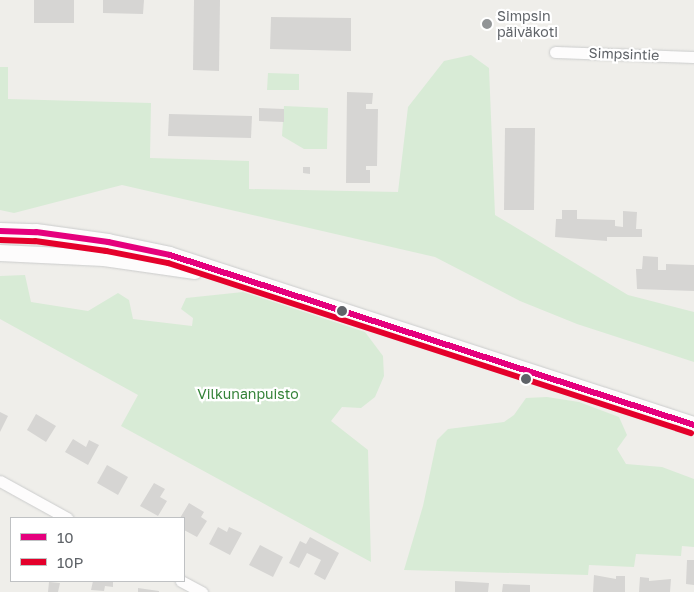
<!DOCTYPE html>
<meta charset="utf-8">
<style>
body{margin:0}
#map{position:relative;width:694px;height:592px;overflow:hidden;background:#efeeea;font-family:"Golos Text",sans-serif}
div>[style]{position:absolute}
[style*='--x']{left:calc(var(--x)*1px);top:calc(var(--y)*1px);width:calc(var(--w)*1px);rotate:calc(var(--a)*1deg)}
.green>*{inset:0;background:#d8ebd6}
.building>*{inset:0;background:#d6d5d3}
.roads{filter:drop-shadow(0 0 1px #cbcccc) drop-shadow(0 0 1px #cbcccc)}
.minor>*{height:11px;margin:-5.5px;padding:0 5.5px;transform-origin:5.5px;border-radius:5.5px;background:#fdfcfc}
.secondary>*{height:16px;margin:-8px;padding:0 8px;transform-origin:8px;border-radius:8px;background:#fdfcfc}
.bus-1>*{height:6px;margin:-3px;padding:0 3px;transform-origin:3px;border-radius:3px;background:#e5007d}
.bus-2>*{height:6px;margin:-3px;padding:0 3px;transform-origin:3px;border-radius:3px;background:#e4002b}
.dots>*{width:14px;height:14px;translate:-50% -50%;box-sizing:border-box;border:2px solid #fff;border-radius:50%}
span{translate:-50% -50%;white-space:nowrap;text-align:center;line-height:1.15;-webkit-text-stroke:4.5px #fff;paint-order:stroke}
.poi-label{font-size:14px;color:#5f6368}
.left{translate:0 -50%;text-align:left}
.street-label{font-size:14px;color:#5f6368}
.park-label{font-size:14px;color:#348238}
.legend{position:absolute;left:10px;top:517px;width:175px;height:65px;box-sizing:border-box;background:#fff;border:1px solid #bfc1c3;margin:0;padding:6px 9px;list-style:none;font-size:15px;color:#5f6368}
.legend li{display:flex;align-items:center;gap:10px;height:25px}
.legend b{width:25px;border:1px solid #bfc1c3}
</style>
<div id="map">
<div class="green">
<i style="clip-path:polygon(471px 55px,489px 68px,495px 215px,628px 295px,694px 312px,694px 362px,577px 324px,520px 301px,435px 257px,122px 185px,14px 213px,0 210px,0 67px,8px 67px,8px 99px,151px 103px,150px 158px,249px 161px,249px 189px,398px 192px,408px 107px,444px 61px)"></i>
<i style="clip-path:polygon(268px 73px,299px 74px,299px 90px,267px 90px)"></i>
<i style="clip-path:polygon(284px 106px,328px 108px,327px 149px,304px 149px,282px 136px)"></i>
<i style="clip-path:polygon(25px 275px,31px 302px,88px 311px,118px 293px,129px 300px,133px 319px,192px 326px,193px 318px,181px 309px,186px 298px,243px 292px,365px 332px,383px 356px,384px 376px,375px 397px,361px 408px,342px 407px,331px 421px,368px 450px,371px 562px,121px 426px,138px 395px,0 319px,0 276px)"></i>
<i style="clip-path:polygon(547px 397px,579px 402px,619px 417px,627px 435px,617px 449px,626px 464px,662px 467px,694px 479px,694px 547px,682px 546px,681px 556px,636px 554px,634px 567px,589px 565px,588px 575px,404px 570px,423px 506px,437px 440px,448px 429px,504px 422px,514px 415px,526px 398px)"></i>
</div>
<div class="building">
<i style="clip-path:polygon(34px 0,74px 0,74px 23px,34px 23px)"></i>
<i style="clip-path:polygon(103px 0,144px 0,143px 14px,103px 13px)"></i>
<i style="clip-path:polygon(194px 0,220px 0,219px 71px,193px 70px)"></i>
<i style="clip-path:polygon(271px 17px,351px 18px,351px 51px,270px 49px)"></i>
<i style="clip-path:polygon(347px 92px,373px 93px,372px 104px,366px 104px,366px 109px,378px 109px,377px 166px,366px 166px,366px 170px,370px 170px,370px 183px,346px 183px)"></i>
<i style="clip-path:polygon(259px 108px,284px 109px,284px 122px,259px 121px)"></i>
<i style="clip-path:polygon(169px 114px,252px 116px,251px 138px,168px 136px)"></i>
<i style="clip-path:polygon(505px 128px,535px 128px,534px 210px,504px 210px)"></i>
<i style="clip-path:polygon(303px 167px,310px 167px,310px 174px,303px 173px)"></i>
<i style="clip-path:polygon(562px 210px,577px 210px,577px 219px,615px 220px,615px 226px,623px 227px,623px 211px,637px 212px,636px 229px,642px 229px,642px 237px,607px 237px,607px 241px,555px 237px,556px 219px,562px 219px)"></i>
<i style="clip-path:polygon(643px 256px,658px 257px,658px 270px,666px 270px,666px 264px,694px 265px,694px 291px,637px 289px,636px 269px,642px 269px)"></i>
<i style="clip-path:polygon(0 412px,8px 416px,0 432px)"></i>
<i style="clip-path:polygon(36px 414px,56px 426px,46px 442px,27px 430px)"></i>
<i style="clip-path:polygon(73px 439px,86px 447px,89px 440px,99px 445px,88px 465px,65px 452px)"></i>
<i style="clip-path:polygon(107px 465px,128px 477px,118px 495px,97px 483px)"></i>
<i style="clip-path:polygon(154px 483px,165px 489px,160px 497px,167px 501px,158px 516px,140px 506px)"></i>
<i style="clip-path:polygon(189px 503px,204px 512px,201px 517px,207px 521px,197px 537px,184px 530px,184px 518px,180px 518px)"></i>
<i style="clip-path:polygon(218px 527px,227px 532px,229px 527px,242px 533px,230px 555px,209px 544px)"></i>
<i style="clip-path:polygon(310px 537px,339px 553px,325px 580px,314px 574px,321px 560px,307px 553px,299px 568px,289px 563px,300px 541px,306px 544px)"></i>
<i style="clip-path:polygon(260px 545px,283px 557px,273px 577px,249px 565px)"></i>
<i style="clip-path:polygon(687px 560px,694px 560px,694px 585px,686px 584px)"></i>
<i style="clip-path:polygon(594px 575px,616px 579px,616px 576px,625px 576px,625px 592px,593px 592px)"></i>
<i style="clip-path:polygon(640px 577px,649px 578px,649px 581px,671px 579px,670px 592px,639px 592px)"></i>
<i style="clip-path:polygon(93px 581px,113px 581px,113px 587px,105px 586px,104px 591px,91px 590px)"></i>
<i style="clip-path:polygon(455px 581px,489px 583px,488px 592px,455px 592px)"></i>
<i style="clip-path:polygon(49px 582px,60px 583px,58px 592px,48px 592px)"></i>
<i style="clip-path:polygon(503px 584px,530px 585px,530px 592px,502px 592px)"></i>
<i style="clip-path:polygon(138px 588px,159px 591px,159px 592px,138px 592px)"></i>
</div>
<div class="roads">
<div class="minor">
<i style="--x:555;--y:52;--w:139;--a:2.1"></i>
<i style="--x:0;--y:481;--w:77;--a:28.9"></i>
<i style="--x:181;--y:581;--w:24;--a:28"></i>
</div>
<div class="secondary">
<i style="--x:0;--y:231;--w:36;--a:2"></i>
<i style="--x:36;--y:232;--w:73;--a:7.9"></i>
<i style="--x:108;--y:242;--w:63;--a:11.8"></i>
<i style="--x:170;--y:255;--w:551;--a:17.97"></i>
<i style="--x:0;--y:253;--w:104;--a:2.8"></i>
<i style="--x:104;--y:258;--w:92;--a:8.1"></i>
</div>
</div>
<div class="bus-1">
<i style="--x:0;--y:231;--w:36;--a:2"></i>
<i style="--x:36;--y:232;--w:73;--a:7.9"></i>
<i style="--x:108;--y:242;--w:63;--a:11.8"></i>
<i style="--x:170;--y:255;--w:551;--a:17.97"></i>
</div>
<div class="bus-2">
<i style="--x:0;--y:240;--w:35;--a:2"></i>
<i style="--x:35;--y:241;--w:72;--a:8"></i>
<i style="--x:106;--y:251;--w:63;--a:11"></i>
<i style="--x:168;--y:263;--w:550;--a:18.01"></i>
</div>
<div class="dots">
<i style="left:487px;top:24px;background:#919496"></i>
<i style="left:342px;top:311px;background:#5f6368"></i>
<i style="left:526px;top:379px;background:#5f6368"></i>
</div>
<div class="poi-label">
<span class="left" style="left:497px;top:24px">Simpsin<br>päiväkoti</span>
</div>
<div class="street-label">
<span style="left:624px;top:54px;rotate:2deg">Simpsintie</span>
</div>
<div class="park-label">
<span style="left:248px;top:394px">Vilkunanpuisto</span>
</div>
<ul class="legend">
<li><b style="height:6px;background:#e5007d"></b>10</li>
<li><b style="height:6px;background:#e4002b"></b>10P</li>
</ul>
</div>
